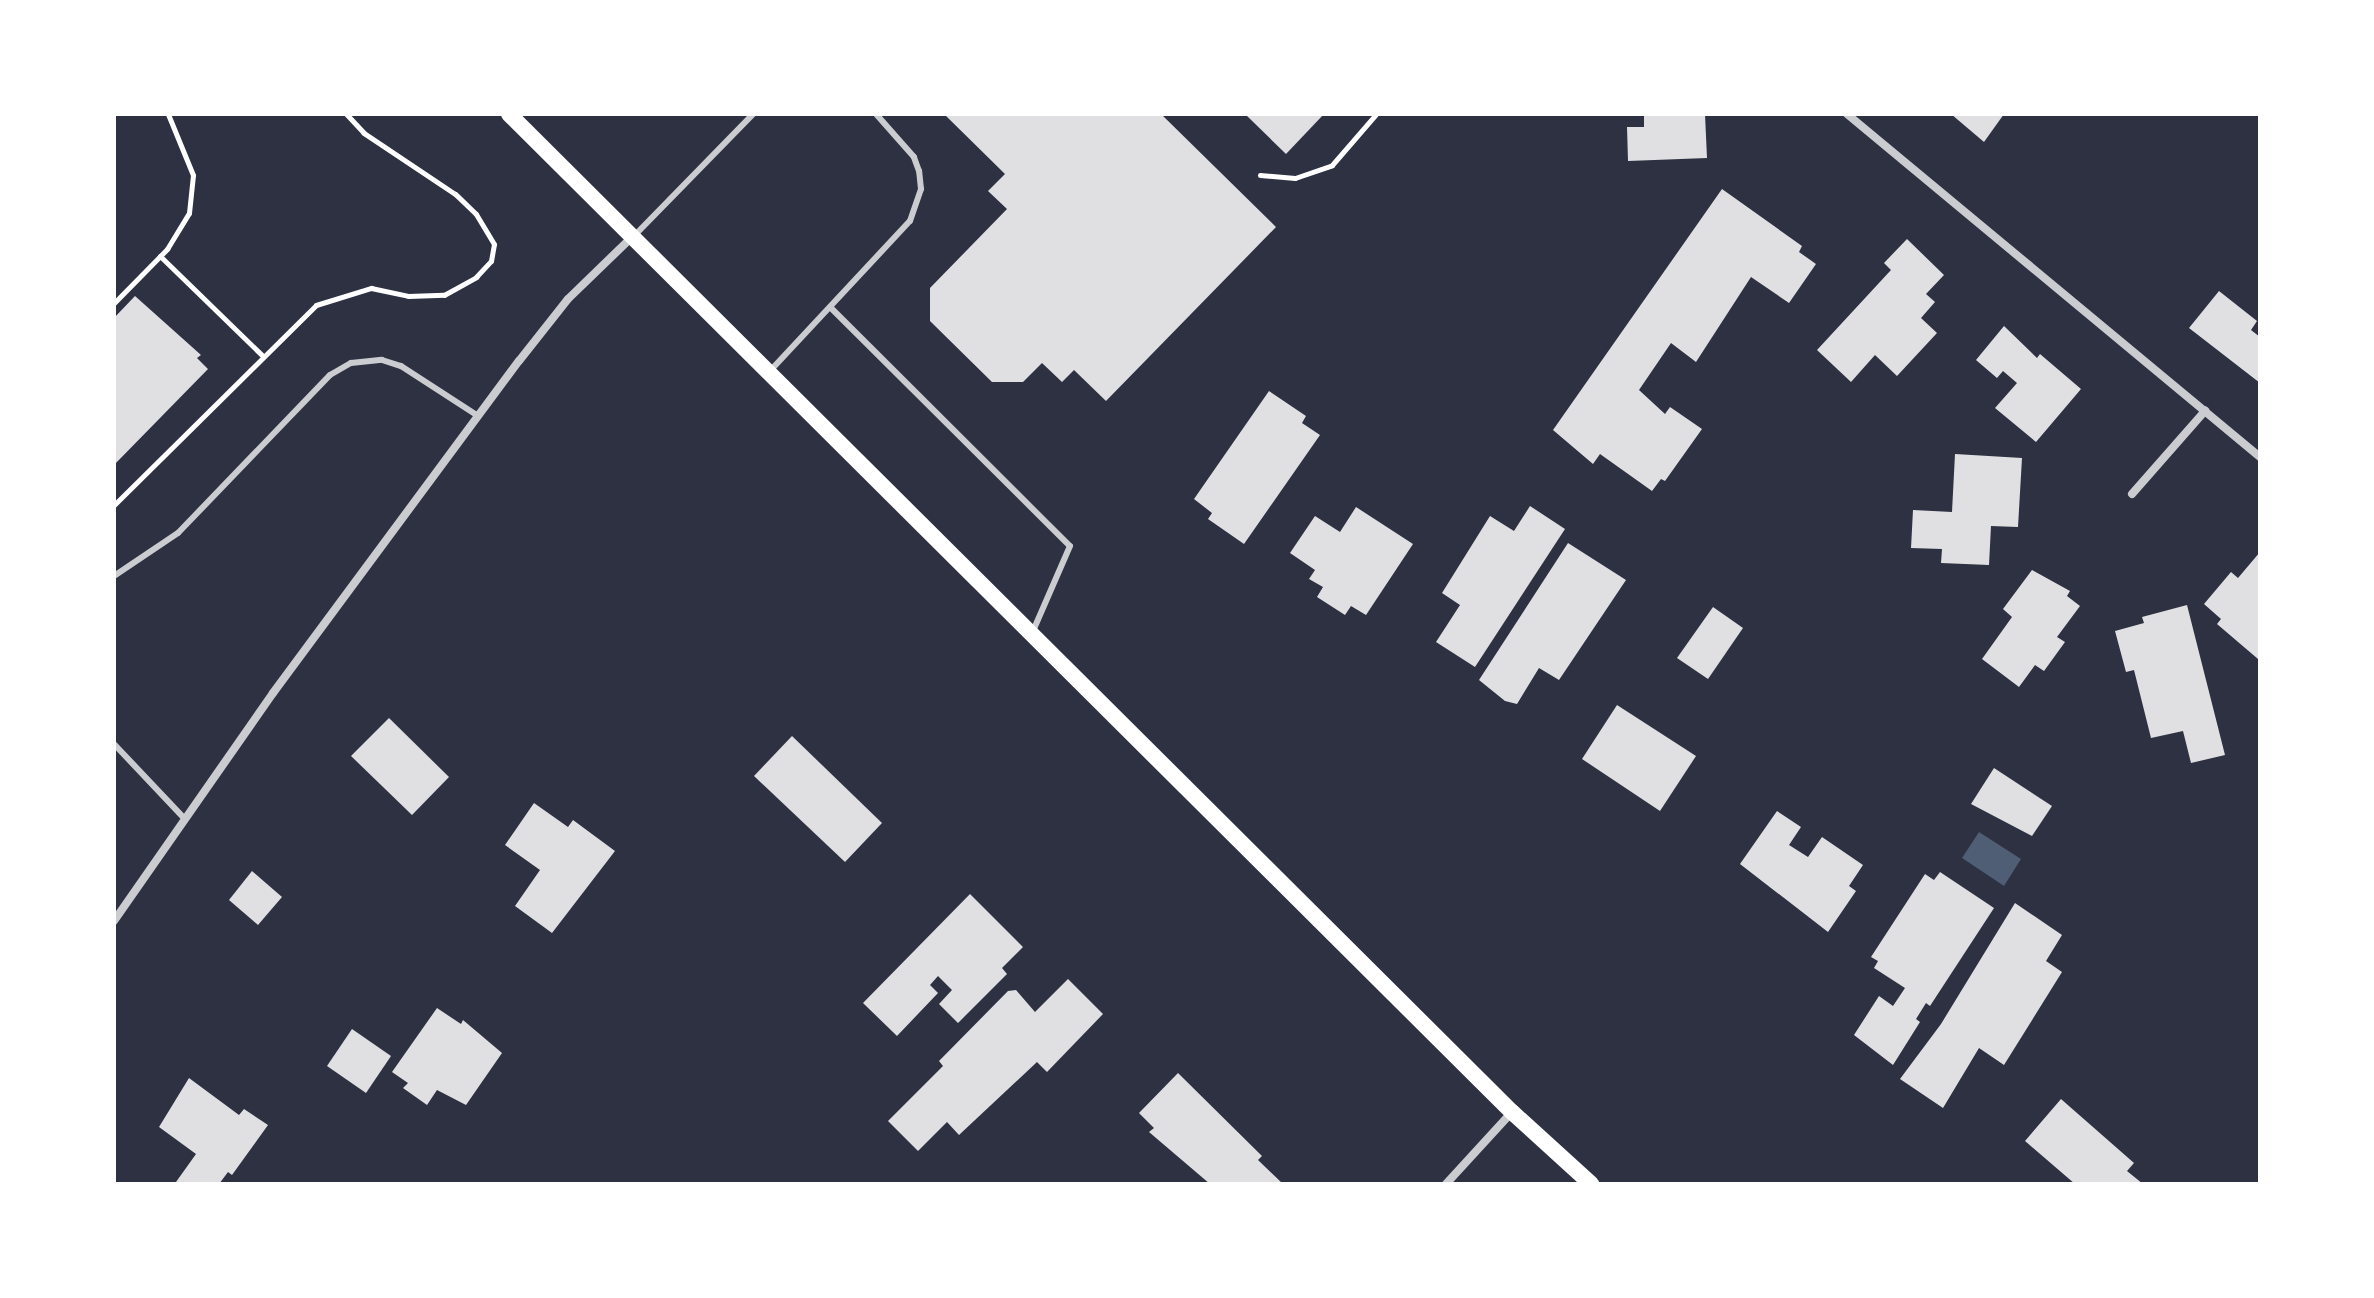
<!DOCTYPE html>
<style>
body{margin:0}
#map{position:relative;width:2374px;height:1298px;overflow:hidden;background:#2d3142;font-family:Quicksand,sans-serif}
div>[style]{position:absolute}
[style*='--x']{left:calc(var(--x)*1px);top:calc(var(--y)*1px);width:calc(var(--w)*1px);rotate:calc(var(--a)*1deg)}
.water>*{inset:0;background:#4f5d75}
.building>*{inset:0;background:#e0e0e3}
.path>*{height:5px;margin:-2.5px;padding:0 2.5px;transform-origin:2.5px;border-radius:2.5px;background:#fff}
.service>*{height:6px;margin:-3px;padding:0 3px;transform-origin:3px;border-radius:3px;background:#caccd0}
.minor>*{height:8px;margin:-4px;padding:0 4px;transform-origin:4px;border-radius:4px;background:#caccd0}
.secondary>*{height:16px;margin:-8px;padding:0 8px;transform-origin:8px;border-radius:8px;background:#fff}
span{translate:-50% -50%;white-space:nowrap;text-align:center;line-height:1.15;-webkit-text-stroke:8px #fff;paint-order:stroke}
.frame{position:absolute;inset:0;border:116px solid #fff;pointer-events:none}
</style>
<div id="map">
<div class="water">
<i style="clip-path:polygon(1979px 832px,2021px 859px,2004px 886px,1962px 858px)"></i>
</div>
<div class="building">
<i style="clip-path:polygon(944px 114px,1161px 114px,1276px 227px,1106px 401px,1074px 370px,1062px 382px,1042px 363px,1023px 382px,992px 382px,930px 321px,930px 288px,1007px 209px,988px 191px,1005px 174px)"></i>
<i style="clip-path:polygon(1245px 114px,1324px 114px,1286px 154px)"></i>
<i style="clip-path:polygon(1644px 114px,1705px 114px,1707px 158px,1628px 161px,1627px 127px,1644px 127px)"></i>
<i style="clip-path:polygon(1951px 114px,2004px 114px,1984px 142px)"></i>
<i style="clip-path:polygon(1722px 189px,1802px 246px,1799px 252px,1816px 264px,1789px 303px,1751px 277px,1696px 362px,1671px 343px,1639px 390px,1665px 414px,1670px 407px,1702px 429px,1665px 481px,1661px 479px,1652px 491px,1600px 454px,1593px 464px,1553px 430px)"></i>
<i style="clip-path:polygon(1907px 239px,1944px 275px,1926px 294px,1935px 302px,1921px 318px,1937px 333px,1897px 376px,1875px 355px,1851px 382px,1817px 350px,1891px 270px,1884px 263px)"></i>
<i style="clip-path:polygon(2219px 291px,2257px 321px,2251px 330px,2260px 337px,2260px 383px,2189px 328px)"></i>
<i style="clip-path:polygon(135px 296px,201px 355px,197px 358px,208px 369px,114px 465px,114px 318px)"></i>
<i style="clip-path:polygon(2004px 326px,2037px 358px,2040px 354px,2081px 389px,2036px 442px,1995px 408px,2017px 383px,2003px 371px,1997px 378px,1976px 360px)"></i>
<i style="clip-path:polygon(1269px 391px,1306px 416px,1302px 423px,1320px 435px,1244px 544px,1208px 519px,1212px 513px,1194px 499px)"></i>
<i style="clip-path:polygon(1955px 454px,2022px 458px,2018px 527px,1991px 526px,1989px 565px,1941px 563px,1942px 549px,1911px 548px,1913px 510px,1952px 512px)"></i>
<i style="clip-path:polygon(1530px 506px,1565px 529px,1475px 667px,1436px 642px,1460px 605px,1442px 593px,1490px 516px,1514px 531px)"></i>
<i style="clip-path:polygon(1356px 507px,1413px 544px,1366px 615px,1351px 606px,1345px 615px,1317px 597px,1323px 587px,1309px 579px,1315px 570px,1290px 553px,1315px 516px,1340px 532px)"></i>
<i style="clip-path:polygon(1568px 543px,1626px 580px,1559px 680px,1539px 668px,1517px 704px,1505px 701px,1479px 680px)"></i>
<i style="clip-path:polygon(2260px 552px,2260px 656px,2258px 659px,2217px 624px,2221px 619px,2204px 604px,2231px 572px,2238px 578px)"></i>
<i style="clip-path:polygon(2032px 570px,2070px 591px,2067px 596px,2080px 606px,2057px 637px,2065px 642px,2044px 671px,2035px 665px,2019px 687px,1982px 659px,2012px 617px,2003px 609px)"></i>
<i style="clip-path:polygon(2187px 605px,2225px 755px,2191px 763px,2183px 731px,2151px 738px,2134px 670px,2126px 672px,2115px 631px,2144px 623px,2142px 617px)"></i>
<i style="clip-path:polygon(1713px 607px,1743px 628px,1708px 679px,1677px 658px)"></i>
<i style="clip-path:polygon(1617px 705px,1696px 756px,1660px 811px,1582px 759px)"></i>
<i style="clip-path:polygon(389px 718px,449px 777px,412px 815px,351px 756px)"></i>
<i style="clip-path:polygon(792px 736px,882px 823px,845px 862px,754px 776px)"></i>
<i style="clip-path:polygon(1994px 768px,2052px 806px,2032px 836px,1971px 804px)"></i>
<i style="clip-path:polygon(534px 803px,568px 827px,573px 820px,615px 851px,552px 933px,515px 906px,540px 870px,505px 845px)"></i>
<i style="clip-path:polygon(1777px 811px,1801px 827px,1789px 845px,1808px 857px,1822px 837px,1863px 865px,1849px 886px,1856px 891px,1828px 932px,1740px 864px)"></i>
<i style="clip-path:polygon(252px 871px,282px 897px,258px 925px,229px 900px)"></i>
<i style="clip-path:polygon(1940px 872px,1994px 908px,1930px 1006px,1926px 1003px,1916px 1019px,1920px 1022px,1893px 1065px,1854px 1035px,1879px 996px,1893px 1006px,1905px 988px,1874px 968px,1878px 961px,1871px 957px,1925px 874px,1934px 880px)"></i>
<i style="clip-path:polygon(970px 894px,1023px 947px,1002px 968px,1007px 974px,958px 1023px,939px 1004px,952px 990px,938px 976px,930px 985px,938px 993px,897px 1036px,863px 1003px)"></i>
<i style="clip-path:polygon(2015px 903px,2062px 935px,2046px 961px,2062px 972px,2004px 1065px,1979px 1048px,1943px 1108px,1900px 1079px,1941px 1024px)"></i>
<i style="clip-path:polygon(1068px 979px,1103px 1014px,1047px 1072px,1037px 1062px,959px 1135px,947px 1122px,918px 1151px,888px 1121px,943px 1066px,939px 1061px,1008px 991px,1016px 990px,1035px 1012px)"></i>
<i style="clip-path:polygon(437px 1008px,461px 1024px,463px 1020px,502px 1053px,466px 1105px,437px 1090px,427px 1105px,403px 1088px,408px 1083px,392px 1072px)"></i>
<i style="clip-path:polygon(352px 1029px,391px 1056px,366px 1093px,327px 1066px)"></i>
<i style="clip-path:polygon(1178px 1073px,1262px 1156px,1258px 1160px,1283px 1184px,1210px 1184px,1149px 1132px,1154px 1128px,1139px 1113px)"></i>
<i style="clip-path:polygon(189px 1078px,239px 1115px,244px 1109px,268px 1125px,232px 1175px,228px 1172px,219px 1184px,176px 1182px,196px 1154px,159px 1127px)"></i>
<i style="clip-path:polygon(2061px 1099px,2134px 1163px,2127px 1171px,2143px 1184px,2075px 1184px,2025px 1141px)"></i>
</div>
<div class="path">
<i style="--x:1260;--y:175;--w:35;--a:5"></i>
<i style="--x:1295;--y:178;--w:39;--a:-19"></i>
<i style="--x:1332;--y:165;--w:67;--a:-49.2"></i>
<i style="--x:160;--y:256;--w:144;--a:44.2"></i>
<i style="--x:114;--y:303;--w:76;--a:-45.5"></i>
<i style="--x:167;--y:249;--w:42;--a:-58.6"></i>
<i style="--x:189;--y:213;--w:38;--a:-84"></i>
<i style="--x:193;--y:175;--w:66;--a:-112.3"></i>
<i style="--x:114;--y:505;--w:284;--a:-44.7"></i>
<i style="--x:316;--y:305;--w:58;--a:-17.2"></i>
<i style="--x:371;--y:288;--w:38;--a:12"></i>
<i style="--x:408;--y:296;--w:36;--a:-2"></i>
<i style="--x:444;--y:295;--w:37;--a:-29"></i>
<i style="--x:476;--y:277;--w:22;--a:-47"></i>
<i style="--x:491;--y:261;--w:17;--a:-80"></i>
<i style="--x:494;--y:244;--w:35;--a:-121"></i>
<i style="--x:476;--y:214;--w:29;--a:-136"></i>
<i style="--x:455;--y:194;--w:110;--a:-146.2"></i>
<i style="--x:364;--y:133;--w:26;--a:-133"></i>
</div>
<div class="service">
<i style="--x:635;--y:235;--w:169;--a:-45.7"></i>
<i style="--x:831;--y:308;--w:337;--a:44.9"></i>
<i style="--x:1070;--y:546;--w:93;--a:113.5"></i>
<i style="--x:770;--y:371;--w:205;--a:-47"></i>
<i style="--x:910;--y:221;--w:34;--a:-71"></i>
<i style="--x:921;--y:189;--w:18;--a:-96"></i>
<i style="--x:919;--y:171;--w:15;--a:-110"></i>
<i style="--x:914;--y:157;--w:57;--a:-131.5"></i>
<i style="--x:114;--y:576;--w:77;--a:-33.9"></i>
<i style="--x:178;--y:533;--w:219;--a:-46.1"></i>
<i style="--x:330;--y:375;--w:24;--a:-30"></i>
<i style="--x:351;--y:363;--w:31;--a:-6"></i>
<i style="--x:382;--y:360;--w:20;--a:18"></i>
<i style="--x:401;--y:366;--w:92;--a:33"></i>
<i style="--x:114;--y:744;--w:103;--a:46.6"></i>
</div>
<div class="minor">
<i style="--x:1847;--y:114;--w:537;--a:39.71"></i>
<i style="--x:2132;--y:494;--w:111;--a:-48.7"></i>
<i style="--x:114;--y:921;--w:278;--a:-55.1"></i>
<i style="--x:273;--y:693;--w:413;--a:-53.5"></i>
<i style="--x:519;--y:361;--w:79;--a:-51.7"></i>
<i style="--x:568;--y:299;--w:89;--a:-44.1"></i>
<i style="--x:1446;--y:1184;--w:98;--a:-47.5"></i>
</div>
<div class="secondary">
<i style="--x:509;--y:114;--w:1415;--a:44.86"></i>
<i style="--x:1512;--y:1112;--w:107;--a:42.3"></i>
</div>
<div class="frame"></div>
</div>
